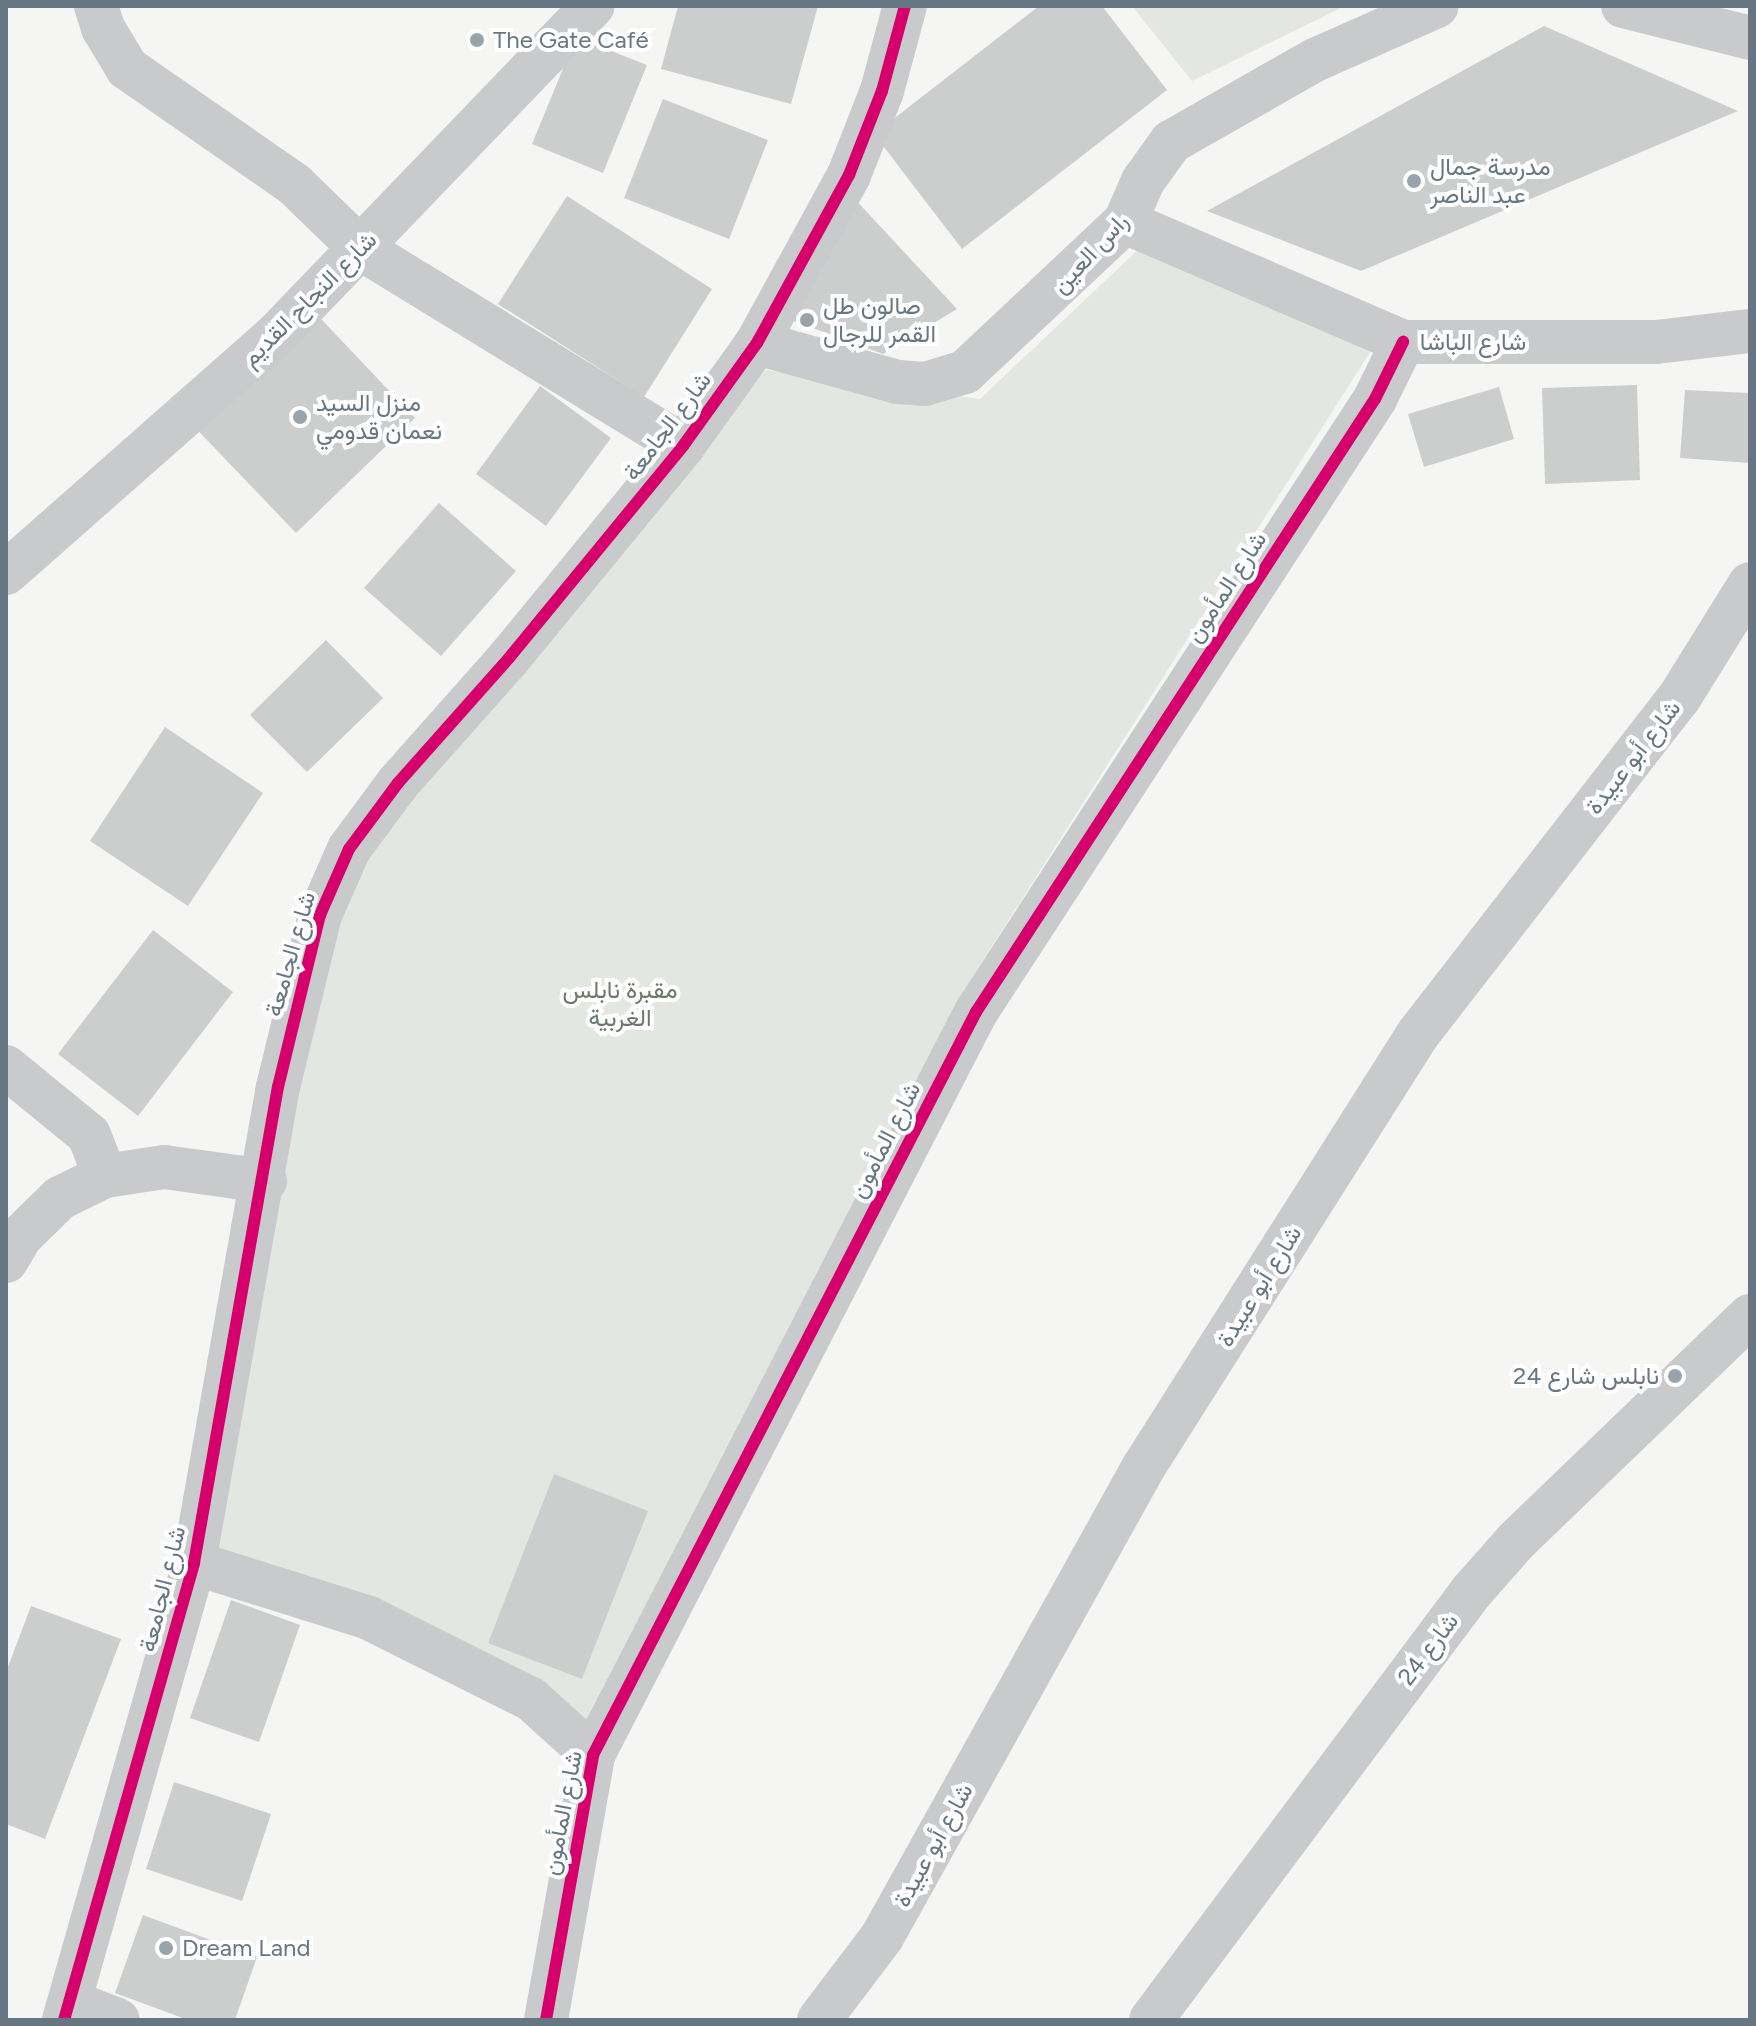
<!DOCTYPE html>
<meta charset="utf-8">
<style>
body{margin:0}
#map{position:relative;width:1756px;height:2026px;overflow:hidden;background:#f5f5f4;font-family:Figtree,Vazirmatn,sans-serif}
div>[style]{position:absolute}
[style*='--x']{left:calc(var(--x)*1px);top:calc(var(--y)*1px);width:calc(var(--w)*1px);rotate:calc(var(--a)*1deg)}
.green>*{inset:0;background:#e4e7e1}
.building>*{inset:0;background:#cccece}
.street>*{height:44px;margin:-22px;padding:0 22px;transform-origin:22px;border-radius:22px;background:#c9cacb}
.cycleway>*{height:12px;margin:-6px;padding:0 6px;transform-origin:6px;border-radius:6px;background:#d6006c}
.dots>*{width:22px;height:22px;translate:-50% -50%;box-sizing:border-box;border:4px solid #fff;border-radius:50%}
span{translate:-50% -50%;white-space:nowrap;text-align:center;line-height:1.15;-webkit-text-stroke:8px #fff;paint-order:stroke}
.poi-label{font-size:24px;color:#667783}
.left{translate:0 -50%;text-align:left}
.right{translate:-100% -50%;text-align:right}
.street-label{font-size:24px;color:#667783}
.park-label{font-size:24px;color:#6a7a65}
.frame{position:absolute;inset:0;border:8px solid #667783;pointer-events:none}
</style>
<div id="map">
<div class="green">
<i style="clip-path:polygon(1132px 6px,1338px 6px,1339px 9px,1192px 81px)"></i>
<i style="clip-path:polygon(1143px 245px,1374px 346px,959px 998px,584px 1730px,212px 1557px,331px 918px,403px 793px,766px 370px,980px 399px)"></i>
</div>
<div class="building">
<i style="clip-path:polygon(678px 6px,818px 6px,791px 104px,661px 69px)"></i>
<i style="clip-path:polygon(1039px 6px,1102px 6px,1167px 90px,962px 249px,874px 134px)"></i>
<i style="clip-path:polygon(1544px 26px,1738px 111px,1361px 271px,1207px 211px)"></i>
<i style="clip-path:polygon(576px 37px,647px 65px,603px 173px,532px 144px)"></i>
<i style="clip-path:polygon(663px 99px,768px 140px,729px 239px,624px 198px)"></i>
<i style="clip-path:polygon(567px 196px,712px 289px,644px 397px,498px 304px)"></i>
<i style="clip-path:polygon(852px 196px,957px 309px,883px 354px,791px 320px)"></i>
<i style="clip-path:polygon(304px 301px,415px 418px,296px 533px,185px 417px)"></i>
<i style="clip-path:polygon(1637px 385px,1640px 480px,1545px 484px,1542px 388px)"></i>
<i style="clip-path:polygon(540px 386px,611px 438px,546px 526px,476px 474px)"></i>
<i style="clip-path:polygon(1499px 387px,1514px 439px,1424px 467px,1408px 414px)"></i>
<i style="clip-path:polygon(1685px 390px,1750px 393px,1750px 463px,1680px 458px)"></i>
<i style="clip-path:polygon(439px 503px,516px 571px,441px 656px,364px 588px)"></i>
<i style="clip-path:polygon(326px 640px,383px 698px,307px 772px,250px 715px)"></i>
<i style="clip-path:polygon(165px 727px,263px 793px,188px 906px,90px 841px)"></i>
<i style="clip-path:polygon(153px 930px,233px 992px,138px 1116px,58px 1054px)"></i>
<i style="clip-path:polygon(554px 1474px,648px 1511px,582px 1679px,488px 1643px)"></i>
<i style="clip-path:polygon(231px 1600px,300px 1625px,259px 1742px,190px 1718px)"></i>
<i style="clip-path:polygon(31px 1606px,121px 1639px,45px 1839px,6px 1824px,6px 1672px)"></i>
<i style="clip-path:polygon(174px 1782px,271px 1814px,242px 1901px,146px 1869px)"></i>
<i style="clip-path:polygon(143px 1915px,257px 1957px,235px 2020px,188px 2020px,115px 1993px)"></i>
</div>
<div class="street">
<i style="--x:96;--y:6;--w:23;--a:72"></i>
<i style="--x:103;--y:28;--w:47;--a:59"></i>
<i style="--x:127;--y:68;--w:203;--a:34.8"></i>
<i style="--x:294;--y:184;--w:92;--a:44.1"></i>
<i style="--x:360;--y:248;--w:379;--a:31.5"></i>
<i style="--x:1623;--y:6;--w:131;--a:14.1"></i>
<i style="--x:1125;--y:222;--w:303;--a:23.3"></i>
<i style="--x:1403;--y:342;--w:253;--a:0"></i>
<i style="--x:1656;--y:342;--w:95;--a:-6.7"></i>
<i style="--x:757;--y:343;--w:146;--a:15.5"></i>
<i style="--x:898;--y:382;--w:27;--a:4"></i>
<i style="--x:925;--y:384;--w:42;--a:-16.7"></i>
<i style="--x:965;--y:372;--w:219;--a:-43.2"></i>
<i style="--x:1125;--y:222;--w:45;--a:-66.3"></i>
<i style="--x:1143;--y:181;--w:48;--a:-54.3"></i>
<i style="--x:1171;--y:142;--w:166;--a:-29.7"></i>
<i style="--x:1315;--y:60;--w:133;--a:-23.9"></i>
<i style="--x:6;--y:573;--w:356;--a:-41.4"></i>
<i style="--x:273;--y:338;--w:461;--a:-46.1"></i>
<i style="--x:6;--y:1067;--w:107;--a:39.3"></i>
<i style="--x:89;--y:1135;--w:44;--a:68.7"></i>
<i style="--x:6;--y:1261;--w:29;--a:-59"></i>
<i style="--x:21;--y:1236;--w:54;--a:-44.3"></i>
<i style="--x:60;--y:1198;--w:50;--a:-26.1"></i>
<i style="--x:105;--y:1176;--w:60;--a:-8.7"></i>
<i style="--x:164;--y:1167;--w:102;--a:7.9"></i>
<i style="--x:194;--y:1563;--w:183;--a:17.4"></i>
<i style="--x:369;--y:1618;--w:181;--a:26.6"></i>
<i style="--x:531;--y:1699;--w:84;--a:42.1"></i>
<i style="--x:71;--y:2002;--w:50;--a:21"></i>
<i style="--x:64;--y:2020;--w:475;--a:-74.1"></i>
<i style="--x:194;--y:1563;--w:483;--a:-80"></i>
<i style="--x:278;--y:1087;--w:177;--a:-76.3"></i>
<i style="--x:320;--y:915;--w:72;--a:-66.3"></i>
<i style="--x:349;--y:849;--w:82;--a:-53.4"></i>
<i style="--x:398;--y:783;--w:167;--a:-48.4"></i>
<i style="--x:509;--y:658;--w:274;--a:-50.6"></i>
<i style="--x:683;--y:446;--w:127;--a:-54.3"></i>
<i style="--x:757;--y:343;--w:192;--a:-61.3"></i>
<i style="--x:849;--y:175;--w:90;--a:-68.6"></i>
<i style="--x:882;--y:91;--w:88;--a:-74.9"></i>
<i style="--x:546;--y:2020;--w:269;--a:-79.9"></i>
<i style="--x:593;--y:1755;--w:836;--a:-62.73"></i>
<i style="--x:976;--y:1012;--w:731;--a:-56.94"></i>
<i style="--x:1375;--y:399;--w:64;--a:-63.8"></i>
<i style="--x:819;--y:2020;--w:104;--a:-52.8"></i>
<i style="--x:882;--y:1937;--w:537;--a:-60.9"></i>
<i style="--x:1143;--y:1468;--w:514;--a:-57.64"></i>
<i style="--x:1418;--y:1034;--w:425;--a:-52.2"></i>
<i style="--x:1679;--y:698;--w:134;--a:-58.1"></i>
<i style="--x:1151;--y:2020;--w:534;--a:-53.22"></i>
<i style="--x:1471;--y:1592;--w:68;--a:-48.6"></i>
<i style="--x:1516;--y:1541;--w:325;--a:-43.9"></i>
</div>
<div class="cycleway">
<i style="--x:64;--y:2020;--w:475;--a:-74.1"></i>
<i style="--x:194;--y:1563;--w:483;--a:-80"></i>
<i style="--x:278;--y:1087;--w:177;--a:-76.3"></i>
<i style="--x:320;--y:915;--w:72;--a:-66.3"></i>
<i style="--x:349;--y:849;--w:82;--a:-53.4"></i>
<i style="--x:398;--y:783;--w:167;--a:-48.4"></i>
<i style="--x:509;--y:658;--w:274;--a:-50.6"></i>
<i style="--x:683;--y:446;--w:127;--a:-54.3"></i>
<i style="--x:757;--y:343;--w:192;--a:-61.3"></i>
<i style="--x:849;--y:175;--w:90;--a:-68.6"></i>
<i style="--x:882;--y:91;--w:88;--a:-74.9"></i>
<i style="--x:546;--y:2020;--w:269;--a:-79.9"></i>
<i style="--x:593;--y:1755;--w:836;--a:-62.73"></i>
<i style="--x:976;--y:1012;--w:731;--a:-56.94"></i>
<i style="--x:1375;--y:399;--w:64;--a:-63.8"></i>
</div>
<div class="dots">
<i style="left:477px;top:40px;background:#98a3ab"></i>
<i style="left:1414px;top:181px;background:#98a3ab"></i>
<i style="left:807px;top:320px;background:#98a3ab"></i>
<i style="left:300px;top:417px;background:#98a3ab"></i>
<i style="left:1675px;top:1376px;background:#98a3ab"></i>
<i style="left:166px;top:1948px;background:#98a3ab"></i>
</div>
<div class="poi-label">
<span class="left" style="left:493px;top:40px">The Gate Café</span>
<span class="left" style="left:1430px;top:181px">مدرسة جمال<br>عبد الناصر</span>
<span class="left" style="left:823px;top:320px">صالون طل<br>القمر للرجال</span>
<span class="left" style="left:316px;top:417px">منزل السيد<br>نعمان قدومي</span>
<span class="right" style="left:1659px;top:1376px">نابلس شارع 24</span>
<span class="left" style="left:182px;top:1948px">Dream Land</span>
</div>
<div class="street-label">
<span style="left:1090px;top:253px;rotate:-47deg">راس العين</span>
<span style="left:309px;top:299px;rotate:-45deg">شارع النجاح القديم</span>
<span style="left:1473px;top:342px">شارع الباشا</span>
<span style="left:667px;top:426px;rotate:-53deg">شارع الجامعة</span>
<span style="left:1226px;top:587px;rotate:-57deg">شارع المأمون</span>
<span style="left:1633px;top:757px;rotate:-52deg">شارع أبو عبيدة</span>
<span style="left:290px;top:954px;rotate:-74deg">شارع الجامعة</span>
<span style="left:885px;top:1140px;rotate:-63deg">شارع المأمون</span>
<span style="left:1259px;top:1286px;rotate:-58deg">شارع أبو عبيدة</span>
<span style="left:162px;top:1589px;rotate:-76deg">شارع الجامعة</span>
<span style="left:1428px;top:1649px;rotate:-53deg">شارع 24</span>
<span style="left:562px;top:1813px;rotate:-79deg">شارع المأمون</span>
<span style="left:933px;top:1845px;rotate:-61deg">شارع أبو عبيدة</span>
</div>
<div class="park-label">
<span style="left:620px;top:1004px">مقبرة نابلس<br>الغربية</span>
</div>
<div class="frame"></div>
</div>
